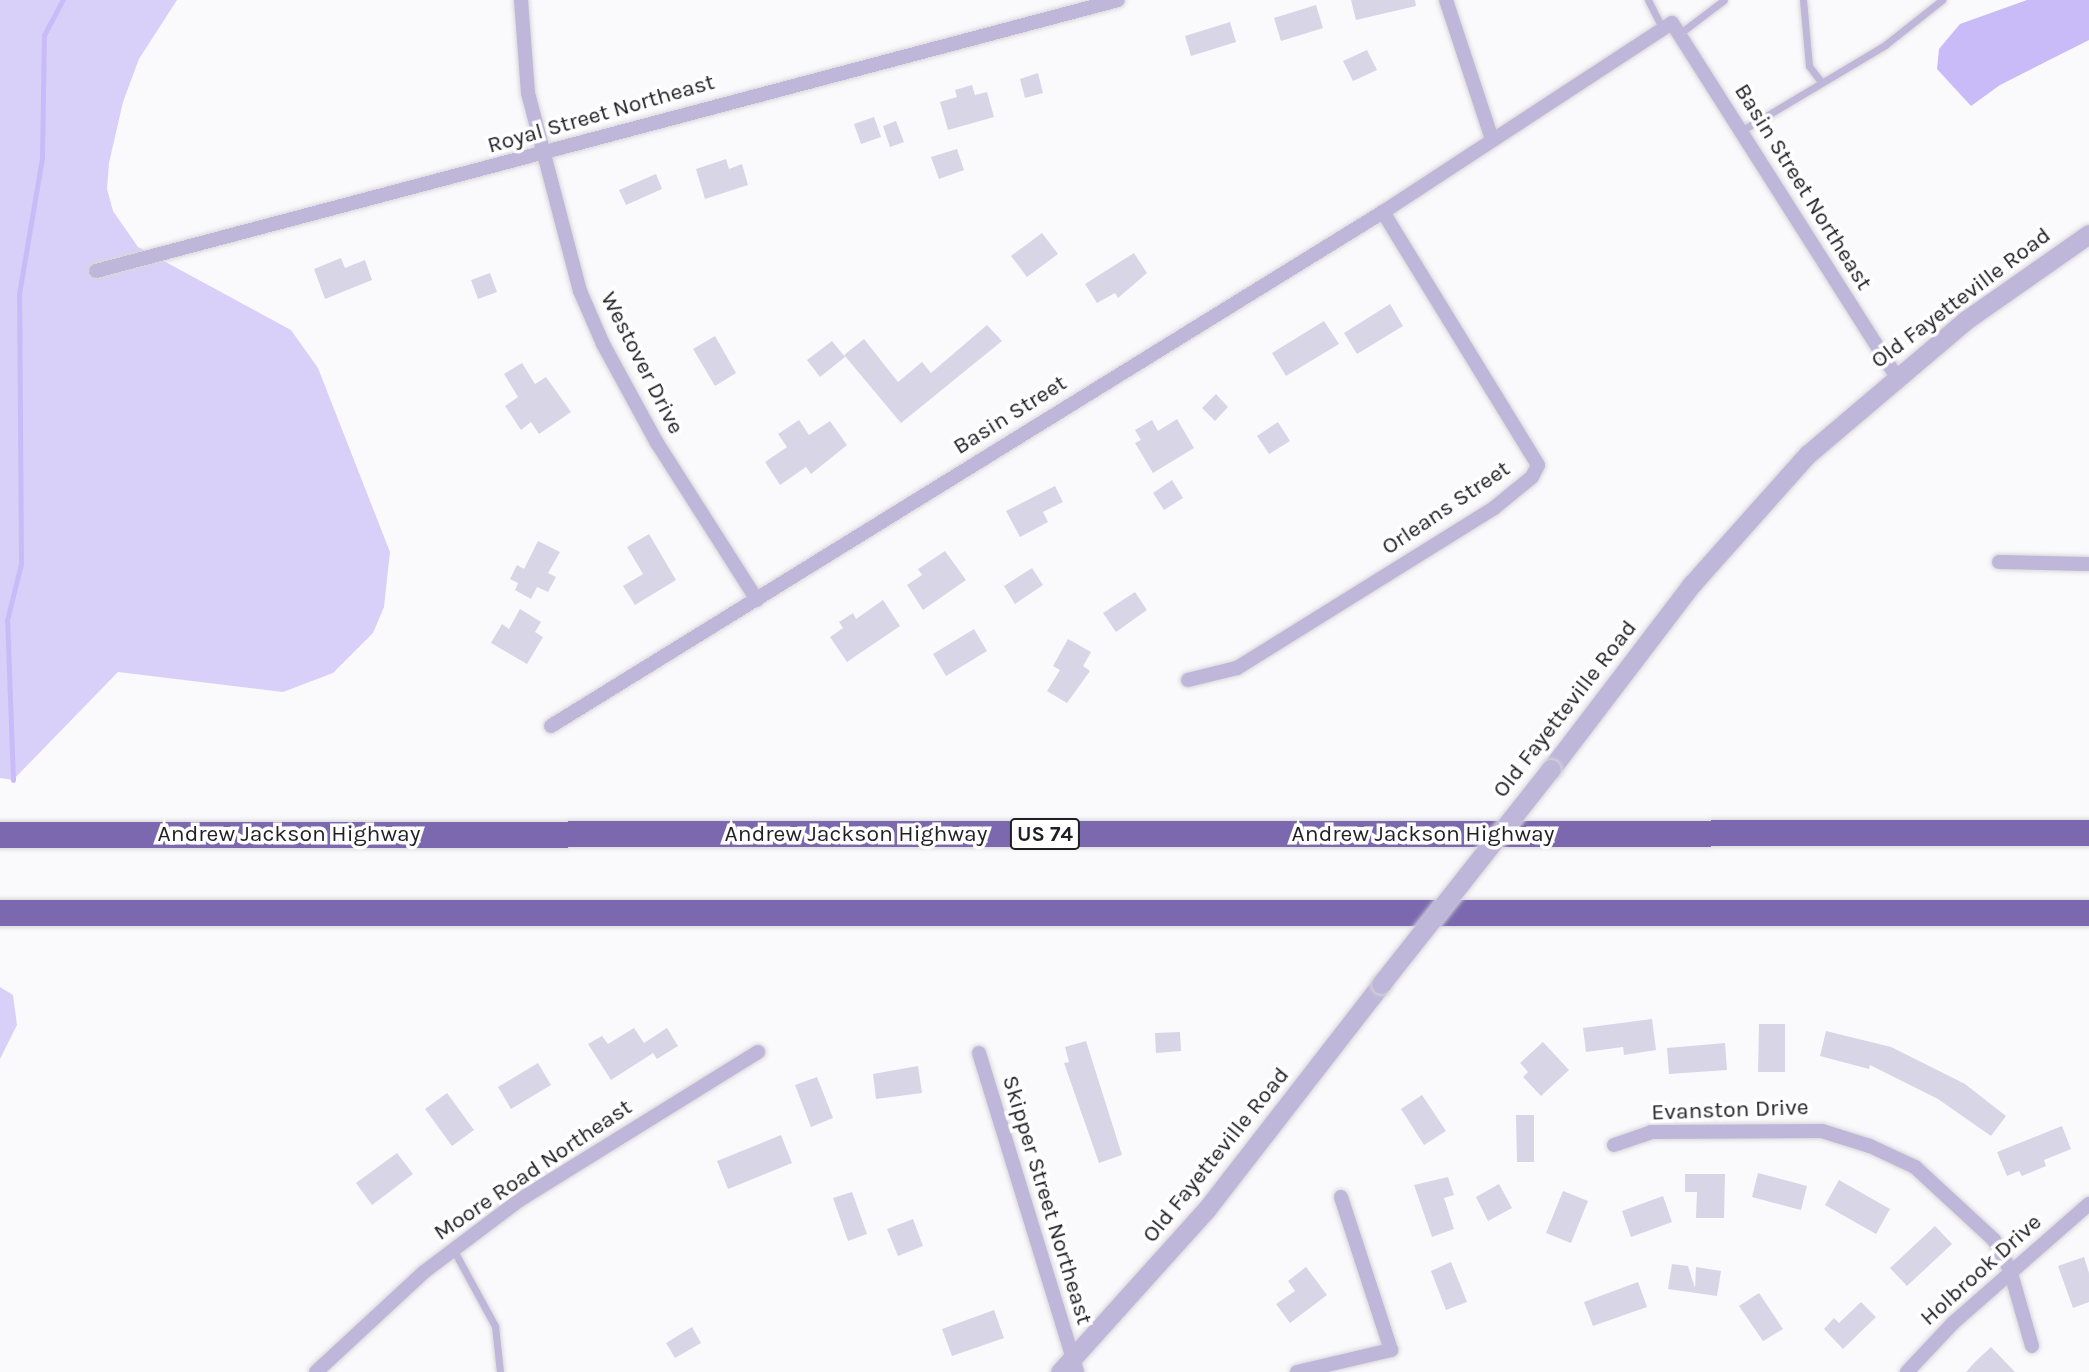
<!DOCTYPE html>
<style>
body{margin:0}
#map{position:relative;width:2089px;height:1372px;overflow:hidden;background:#fafafd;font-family:Karla,sans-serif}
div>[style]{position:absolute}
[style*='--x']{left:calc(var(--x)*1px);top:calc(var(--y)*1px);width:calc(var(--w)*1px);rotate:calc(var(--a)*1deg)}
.green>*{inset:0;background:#d9d0f9}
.water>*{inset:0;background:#c9bbf8}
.stream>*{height:5px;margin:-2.5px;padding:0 2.5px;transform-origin:2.5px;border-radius:2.5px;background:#c9bbf8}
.building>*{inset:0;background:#d8d5e6}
.roads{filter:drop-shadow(0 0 2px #d7d7da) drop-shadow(0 0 2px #d7d7da)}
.service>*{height:7px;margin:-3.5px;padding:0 3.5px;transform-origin:3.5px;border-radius:3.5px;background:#beb7d9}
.minor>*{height:14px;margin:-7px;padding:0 7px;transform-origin:7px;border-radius:7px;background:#beb7d9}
.tertiary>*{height:19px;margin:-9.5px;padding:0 9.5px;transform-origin:9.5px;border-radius:9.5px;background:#beb7d9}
.motorway>*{height:26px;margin:-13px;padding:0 13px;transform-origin:13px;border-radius:13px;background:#7b68ae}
.bridges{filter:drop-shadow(0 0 2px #d7d7da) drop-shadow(0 0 2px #d7d7da)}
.tertiary-bridge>*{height:19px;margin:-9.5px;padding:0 9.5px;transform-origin:9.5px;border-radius:9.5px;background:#beb7d9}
span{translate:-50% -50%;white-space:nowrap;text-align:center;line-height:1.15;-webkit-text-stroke:7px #fff;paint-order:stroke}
.shield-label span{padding:2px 5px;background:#fff;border:2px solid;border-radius:5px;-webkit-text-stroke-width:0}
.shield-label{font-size:21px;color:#201f25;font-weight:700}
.street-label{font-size:23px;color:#201f25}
</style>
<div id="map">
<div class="green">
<i style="clip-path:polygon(0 0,177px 0,139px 59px,123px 102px,109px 163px,107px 189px,113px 211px,138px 247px,291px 330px,318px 368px,390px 552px,384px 607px,373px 633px,333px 673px,283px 692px,118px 672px,13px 780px,0 778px)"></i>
<i style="clip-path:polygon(0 987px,13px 995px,17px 1025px,0 1059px)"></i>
</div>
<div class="water">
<i style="clip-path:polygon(2027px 0,2089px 0,2089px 40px,2000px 85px,1971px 106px,1937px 69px,1939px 49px,1960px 24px)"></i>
</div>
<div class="stream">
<i style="--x:13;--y:780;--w:160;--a:-92.1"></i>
<i style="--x:7;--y:620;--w:58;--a:-76"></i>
<i style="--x:21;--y:564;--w:270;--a:-90.4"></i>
<i style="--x:19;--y:294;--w:138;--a:-80.4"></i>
<i style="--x:42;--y:158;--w:123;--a:-89.1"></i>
<i style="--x:44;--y:35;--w:40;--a:-62"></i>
</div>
<div class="building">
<i style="clip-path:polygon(1351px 0,1415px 0,1416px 6px,1356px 20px)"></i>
<i style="clip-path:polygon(1316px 5px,1323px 28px,1281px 41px,1274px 18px)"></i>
<i style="clip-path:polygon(1230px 22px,1236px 42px,1191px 56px,1185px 36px)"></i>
<i style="clip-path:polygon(1367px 50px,1377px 70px,1353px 81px,1343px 61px)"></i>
<i style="clip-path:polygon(1038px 73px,1043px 93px,1025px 98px,1020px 79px)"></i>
<i style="clip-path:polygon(972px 85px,975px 95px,987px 92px,994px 117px,948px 130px,940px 102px,957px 97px,955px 90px)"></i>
<i style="clip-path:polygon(874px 117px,881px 137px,861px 144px,854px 124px)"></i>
<i style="clip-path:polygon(896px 121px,904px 142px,890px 147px,883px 126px)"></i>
<i style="clip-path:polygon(957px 149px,964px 170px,939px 179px,931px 157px)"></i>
<i style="clip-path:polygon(726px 159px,729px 169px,742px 164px,748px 185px,705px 199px,696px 169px)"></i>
<i style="clip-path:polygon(656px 174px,662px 189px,626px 205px,619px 190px)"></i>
<i style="clip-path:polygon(1042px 233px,1058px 254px,1027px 277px,1011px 256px)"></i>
<i style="clip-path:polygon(1134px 253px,1147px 273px,1118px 298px,1115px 293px,1097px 303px,1085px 284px)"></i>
<i style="clip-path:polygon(341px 258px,345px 268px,365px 260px,372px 280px,325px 299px,314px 269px)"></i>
<i style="clip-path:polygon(490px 273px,497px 292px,478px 299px,471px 280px)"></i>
<i style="clip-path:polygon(1390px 304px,1403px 326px,1357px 354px,1344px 333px)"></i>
<i style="clip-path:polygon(1324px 321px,1339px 344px,1286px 376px,1272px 353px)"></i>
<i style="clip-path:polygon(987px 325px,1002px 341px,901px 423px,844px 355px,864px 339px,898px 382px,922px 362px,931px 373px)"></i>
<i style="clip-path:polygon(715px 336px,736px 373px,715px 386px,693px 349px)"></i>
<i style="clip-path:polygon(832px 341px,845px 357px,820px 377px,807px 360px)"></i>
<i style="clip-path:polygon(522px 363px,535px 384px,546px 377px,571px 412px,539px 434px,531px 422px,521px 430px,505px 406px,518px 397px,504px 374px)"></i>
<i style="clip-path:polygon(1216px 394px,1228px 407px,1215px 421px,1202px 408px)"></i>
<i style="clip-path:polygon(1177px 419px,1194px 448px,1153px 473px,1135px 443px,1141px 440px,1135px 430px,1152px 420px,1158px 431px)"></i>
<i style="clip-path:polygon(799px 420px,809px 435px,830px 421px,847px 445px,811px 474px,806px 467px,780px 485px,765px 462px,787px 447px,778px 434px)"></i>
<i style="clip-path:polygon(1278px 422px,1290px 441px,1269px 454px,1257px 436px)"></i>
<i style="clip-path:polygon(1172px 480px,1183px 498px,1164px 510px,1153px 493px)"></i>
<i style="clip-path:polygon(1055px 486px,1063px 502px,1043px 512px,1048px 522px,1020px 537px,1006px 511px)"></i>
<i style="clip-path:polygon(649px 534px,676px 580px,635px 605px,623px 586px,643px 574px,627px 547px)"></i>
<i style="clip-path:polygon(538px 541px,560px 552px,548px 573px,556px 577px,548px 592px,537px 587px,531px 599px,515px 590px,518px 583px,510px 579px,517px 565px,524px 569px)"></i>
<i style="clip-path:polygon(945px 551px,966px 580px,923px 610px,907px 585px,922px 575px,918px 569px)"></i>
<i style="clip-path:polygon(1032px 568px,1043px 585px,1015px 604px,1004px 586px)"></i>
<i style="clip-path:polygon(1135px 592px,1147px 610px,1116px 632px,1103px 613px)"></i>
<i style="clip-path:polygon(883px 600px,900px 626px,847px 662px,830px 637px,843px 628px,839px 622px,853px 613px,856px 619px)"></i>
<i style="clip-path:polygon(520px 609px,541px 622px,535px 632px,543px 637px,527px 664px,491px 643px,502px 624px,509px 629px)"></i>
<i style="clip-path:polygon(974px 629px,987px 651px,946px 676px,933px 654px)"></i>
<i style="clip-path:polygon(1068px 639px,1091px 652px,1083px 666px,1090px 671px,1067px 703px,1047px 691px,1060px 670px,1053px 666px)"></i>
<i style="clip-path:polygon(1652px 1019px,1656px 1050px,1624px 1055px,1623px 1047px,1586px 1052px,1583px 1028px)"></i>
<i style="clip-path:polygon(1759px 1024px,1785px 1024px,1785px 1072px,1758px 1072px)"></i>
<i style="clip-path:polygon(634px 1028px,644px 1043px,667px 1028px,678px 1046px,657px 1059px,653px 1053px,611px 1080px,588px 1044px,602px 1036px,608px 1044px)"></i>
<i style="clip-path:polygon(1826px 1031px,1891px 1047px,1965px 1084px,2006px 1116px,1991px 1136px,1938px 1099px,1870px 1065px,1869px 1069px,1820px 1056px)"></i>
<i style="clip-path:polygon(1180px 1032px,1181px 1051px,1156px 1053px,1155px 1033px)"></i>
<i style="clip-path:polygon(1086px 1041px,1122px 1155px,1099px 1163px,1064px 1063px,1069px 1062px,1065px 1047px)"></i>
<i style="clip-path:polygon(1543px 1042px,1569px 1070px,1541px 1096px,1523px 1077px,1528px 1072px,1520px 1063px)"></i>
<i style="clip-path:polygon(1725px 1043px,1727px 1070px,1669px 1074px,1667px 1048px)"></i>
<i style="clip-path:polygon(538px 1063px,551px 1085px,511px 1109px,498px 1087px)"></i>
<i style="clip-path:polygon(918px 1066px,922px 1093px,876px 1099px,873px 1074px)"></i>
<i style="clip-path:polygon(817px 1077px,833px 1118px,811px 1127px,795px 1085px)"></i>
<i style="clip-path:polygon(447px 1093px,474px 1130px,452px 1146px,425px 1109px)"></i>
<i style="clip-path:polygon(1422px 1095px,1446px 1131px,1424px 1145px,1401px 1109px)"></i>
<i style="clip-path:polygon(1516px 1115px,1534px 1115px,1534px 1162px,1517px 1162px)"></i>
<i style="clip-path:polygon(2062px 1126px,2071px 1149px,2044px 1160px,2046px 1166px,2022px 1176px,2019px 1171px,2007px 1176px,1997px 1152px)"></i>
<i style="clip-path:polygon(781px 1135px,792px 1163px,728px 1189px,717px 1161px)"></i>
<i style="clip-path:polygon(397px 1153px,413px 1174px,372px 1205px,356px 1183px)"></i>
<i style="clip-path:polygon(1758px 1173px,1807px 1186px,1801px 1210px,1752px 1197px)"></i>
<i style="clip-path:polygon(1685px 1174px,1725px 1174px,1724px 1218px,1696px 1218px,1697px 1192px,1685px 1192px)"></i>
<i style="clip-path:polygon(1448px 1177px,1454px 1195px,1444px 1198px,1454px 1229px,1432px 1237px,1414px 1185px)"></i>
<i style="clip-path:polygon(1839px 1180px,1890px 1209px,1876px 1234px,1825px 1205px)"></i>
<i style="clip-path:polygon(1499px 1184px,1512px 1208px,1488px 1221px,1476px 1197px)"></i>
<i style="clip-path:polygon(1563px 1191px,1588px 1201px,1571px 1243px,1546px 1233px)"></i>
<i style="clip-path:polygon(852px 1192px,867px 1234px,848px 1241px,833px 1198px)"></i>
<i style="clip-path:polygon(1663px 1196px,1672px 1222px,1631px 1237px,1622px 1211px)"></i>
<i style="clip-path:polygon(913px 1219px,923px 1246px,898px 1256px,887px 1229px)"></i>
<i style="clip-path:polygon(1935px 1226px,1952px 1244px,1907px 1286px,1890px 1268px)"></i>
<i style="clip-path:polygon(2084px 1257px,2089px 1273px,2089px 1302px,2073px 1308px,2058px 1266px)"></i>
<i style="clip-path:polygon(1451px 1262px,1467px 1302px,1446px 1310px,1431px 1271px)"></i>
<i style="clip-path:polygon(1672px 1264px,1688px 1266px,1695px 1288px,1696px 1267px,1721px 1271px,1717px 1296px,1668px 1289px)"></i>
<i style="clip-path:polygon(1306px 1267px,1327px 1295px,1290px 1323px,1276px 1304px,1295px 1291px,1288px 1281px)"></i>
<i style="clip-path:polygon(1638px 1282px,1647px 1307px,1593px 1326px,1584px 1302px)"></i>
<i style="clip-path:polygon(1759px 1293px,1783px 1329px,1763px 1341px,1739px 1306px)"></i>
<i style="clip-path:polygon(1861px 1302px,1876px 1317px,1843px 1349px,1824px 1329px,1834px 1318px,1839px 1323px)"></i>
<i style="clip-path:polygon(994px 1310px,1004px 1338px,952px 1356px,942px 1329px)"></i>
<i style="clip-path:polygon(692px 1327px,701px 1343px,675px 1358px,666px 1343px)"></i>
<i style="clip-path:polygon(1991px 1347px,2015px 1372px,1966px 1372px,1975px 1362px)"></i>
</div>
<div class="roads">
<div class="service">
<i style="--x:1648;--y:0;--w:33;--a:63"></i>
<i style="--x:1803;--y:0;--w:66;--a:84.8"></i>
<i style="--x:1809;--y:66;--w:20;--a:53"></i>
<i style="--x:1679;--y:34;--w:56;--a:-37.1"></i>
<i style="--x:1741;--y:131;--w:168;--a:-30.8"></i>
<i style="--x:1885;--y:45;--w:73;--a:-38.3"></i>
<i style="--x:453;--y:1249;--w:88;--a:61.4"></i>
<i style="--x:495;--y:1326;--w:46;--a:83.8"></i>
</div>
<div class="minor">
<i style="--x:521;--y:0;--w:93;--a:85.7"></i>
<i style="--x:528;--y:93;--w:205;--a:75.3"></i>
<i style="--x:580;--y:291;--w:58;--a:66.5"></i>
<i style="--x:603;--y:344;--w:113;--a:61.4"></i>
<i style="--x:657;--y:443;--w:186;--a:57.5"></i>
<i style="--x:1446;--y:0;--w:146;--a:71.7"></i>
<i style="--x:96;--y:271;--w:1057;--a:-14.85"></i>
<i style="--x:1999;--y:562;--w:90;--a:1.3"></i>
<i style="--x:1188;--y:680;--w:50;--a:-13.8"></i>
<i style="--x:1237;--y:668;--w:303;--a:-31.9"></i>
<i style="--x:1494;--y:508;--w:49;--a:-39.2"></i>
<i style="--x:1532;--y:477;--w:13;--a:-63"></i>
<i style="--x:1538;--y:465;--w:297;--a:-121.5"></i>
<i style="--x:551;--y:726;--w:978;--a:-31.71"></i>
<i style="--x:1383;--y:212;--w:345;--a:-33.2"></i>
<i style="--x:1672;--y:23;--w:418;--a:57.6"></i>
<i style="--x:979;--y:1053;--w:334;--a:72.9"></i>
<i style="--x:1614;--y:1145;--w:39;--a:-19"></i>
<i style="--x:1651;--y:1132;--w:171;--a:-0.3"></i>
<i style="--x:1822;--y:1131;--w:50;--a:17.4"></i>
<i style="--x:1870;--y:1146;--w:50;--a:25"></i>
<i style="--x:1915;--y:1167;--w:108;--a:42.7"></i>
<i style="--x:1994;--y:1240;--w:34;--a:62"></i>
<i style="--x:2010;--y:1270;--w:79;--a:73.9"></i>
<i style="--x:316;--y:1372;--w:147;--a:-42.8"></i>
<i style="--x:424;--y:1272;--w:121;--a:-37"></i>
<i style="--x:521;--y:1199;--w:279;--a:-31.8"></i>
<i style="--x:1297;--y:1372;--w:97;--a:-13.2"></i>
<i style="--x:1391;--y:1350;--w:161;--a:-108.1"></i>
<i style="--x:1907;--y:1372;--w:67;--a:-46.8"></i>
<i style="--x:1953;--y:1323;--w:181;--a:-41.2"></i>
</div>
<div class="tertiary">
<i style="--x:1551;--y:769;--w:233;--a:-52.7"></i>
<i style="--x:1692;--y:584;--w:174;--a:-48.3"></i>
<i style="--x:1808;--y:454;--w:207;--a:-40.3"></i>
<i style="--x:1966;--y:320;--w:150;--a:-35"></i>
<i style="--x:1060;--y:1372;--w:218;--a:-48"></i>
<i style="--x:1206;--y:1210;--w:286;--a:-52.2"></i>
</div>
<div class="motorway">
<i style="--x:0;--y:835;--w:2089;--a:-0.05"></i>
<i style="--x:0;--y:913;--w:2089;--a:0"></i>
</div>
</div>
<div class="bridges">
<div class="tertiary-bridge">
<i style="--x:1381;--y:984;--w:274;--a:-51.7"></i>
</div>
</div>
<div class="shield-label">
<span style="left:1045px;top:834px">US 74</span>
</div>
<div class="street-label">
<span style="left:601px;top:114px;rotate:-16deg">Royal Street Northeast</span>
<span style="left:1803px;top:187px;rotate:58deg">Basin Street Northeast</span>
<span style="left:1961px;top:298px;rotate:-37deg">Old Fayetteville Road</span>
<span style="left:642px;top:363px;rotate:63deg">Westover Drive</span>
<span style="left:1010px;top:415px;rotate:-32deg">Basin Street</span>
<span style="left:1446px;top:508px;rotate:-34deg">Orleans Street</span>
<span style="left:1565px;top:709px;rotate:-52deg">Old Fayetteville Road</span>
<span style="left:289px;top:834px">Andrew Jackson Highway</span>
<span style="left:856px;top:834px">Andrew Jackson Highway</span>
<span style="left:1423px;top:834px">Andrew Jackson Highway</span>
<span style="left:1730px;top:1110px;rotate:-2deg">Evanston Drive</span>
<span style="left:1216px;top:1155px;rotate:-51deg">Old Fayetteville Road</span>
<span style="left:533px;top:1170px;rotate:-34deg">Moore Road Northeast</span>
<span style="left:1047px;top:1200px;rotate:73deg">Skipper Street Northeast</span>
<span style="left:1981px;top:1270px;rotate:-42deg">Holbrook Drive</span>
</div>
</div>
